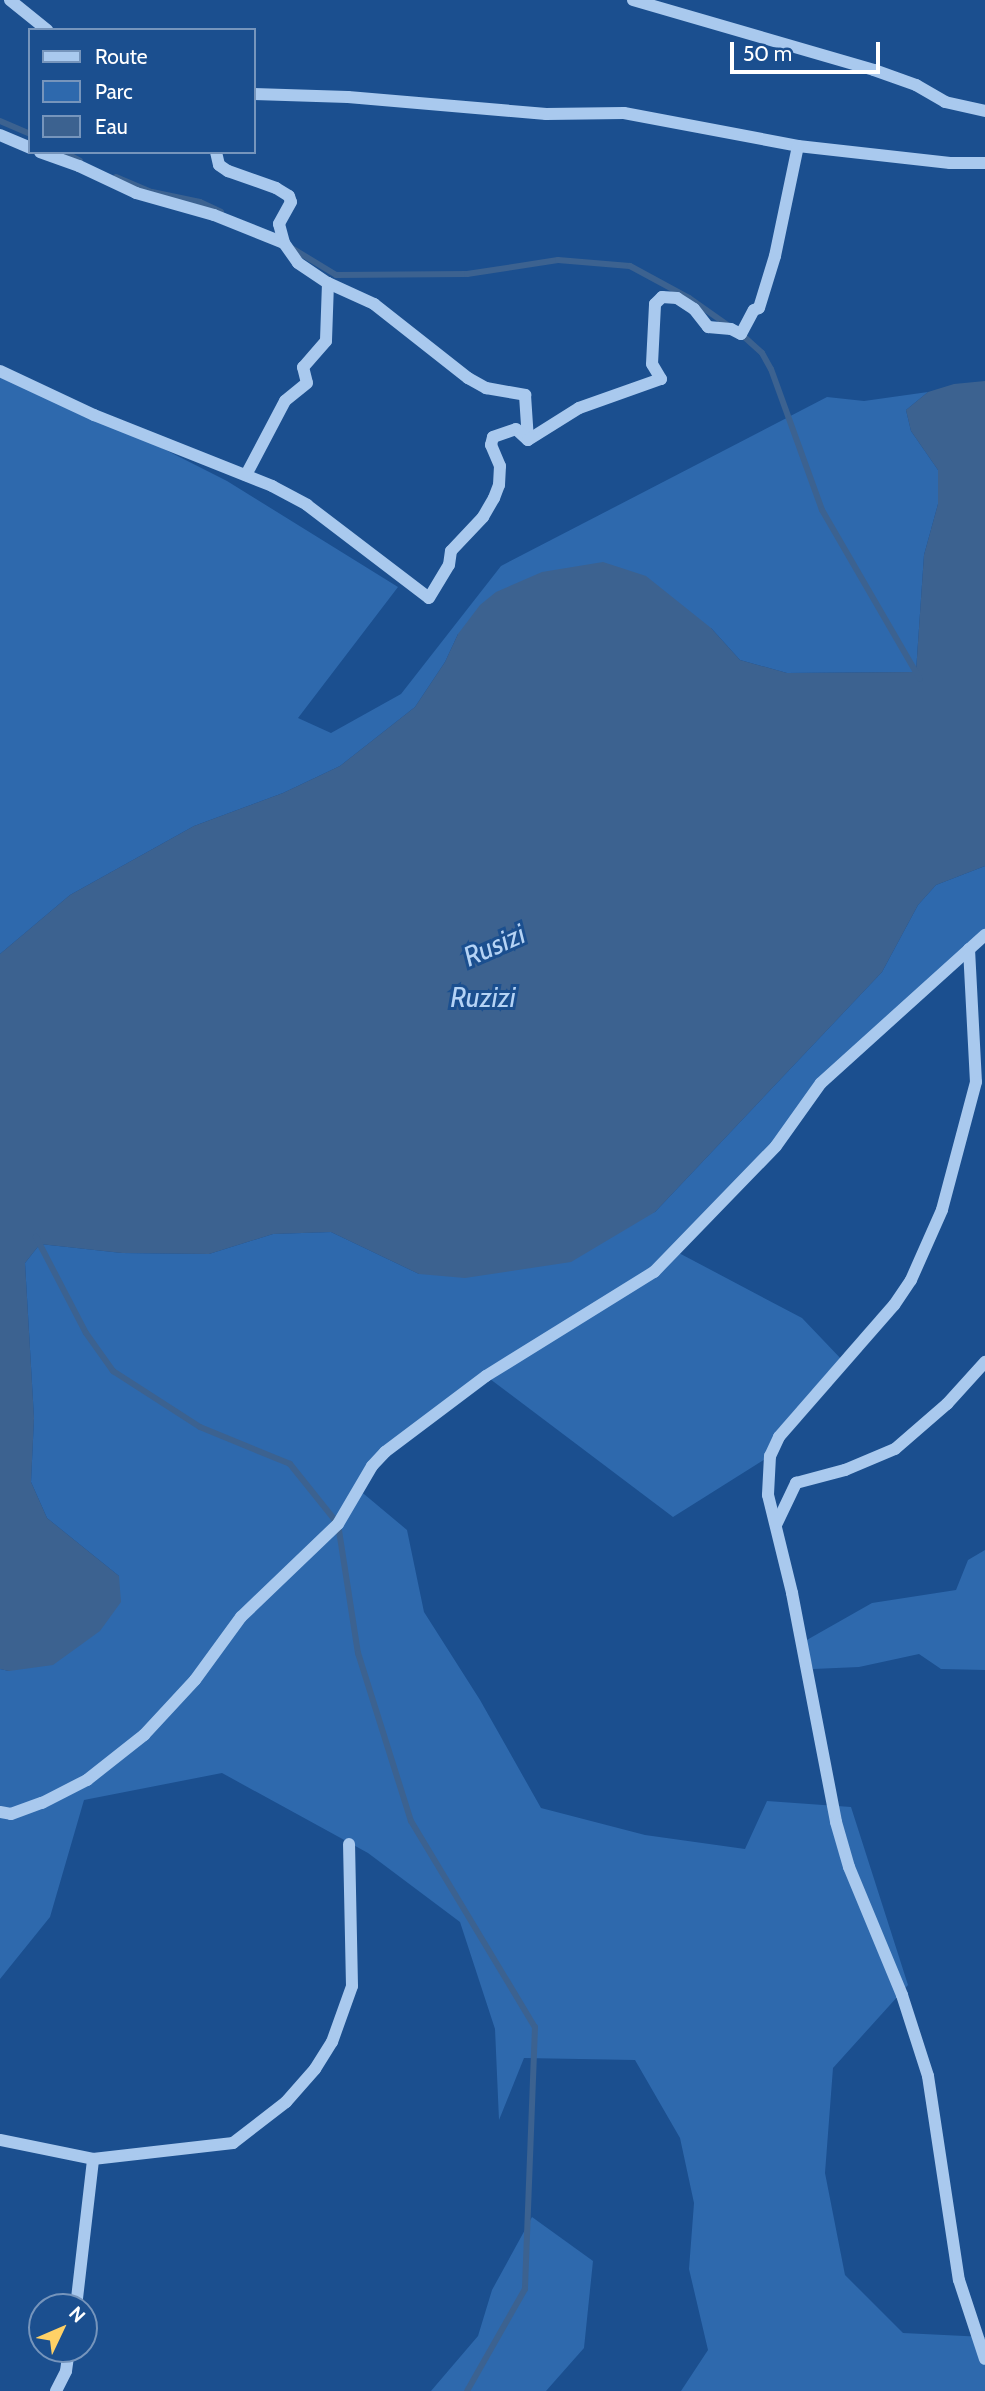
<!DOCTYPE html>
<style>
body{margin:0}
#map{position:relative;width:985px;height:2391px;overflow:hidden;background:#1b4f8f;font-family:Cabin,sans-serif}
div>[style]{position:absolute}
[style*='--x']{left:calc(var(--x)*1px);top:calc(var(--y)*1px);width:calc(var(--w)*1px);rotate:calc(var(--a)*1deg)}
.green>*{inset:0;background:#2e69ad}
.water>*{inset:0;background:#3c6290}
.stream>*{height:6px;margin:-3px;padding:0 3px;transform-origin:3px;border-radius:3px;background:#3c6290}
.minor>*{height:12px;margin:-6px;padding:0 6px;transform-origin:6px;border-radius:6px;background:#a9c9ee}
span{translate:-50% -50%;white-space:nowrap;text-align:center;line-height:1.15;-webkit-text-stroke:6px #1b4f8f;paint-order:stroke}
.water-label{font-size:28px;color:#b5d3f5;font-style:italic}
.legend{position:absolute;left:28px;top:28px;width:228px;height:126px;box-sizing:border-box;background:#1b4f8f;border:2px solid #7695bc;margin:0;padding:9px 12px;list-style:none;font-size:21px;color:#fff}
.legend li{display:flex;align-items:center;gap:14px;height:35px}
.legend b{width:35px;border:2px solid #7695bc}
.north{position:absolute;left:28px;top:2293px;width:70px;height:70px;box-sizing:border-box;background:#1b4f8f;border:2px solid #7695bc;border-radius:50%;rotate:46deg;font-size:19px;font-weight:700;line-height:28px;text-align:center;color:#fff}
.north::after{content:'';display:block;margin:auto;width:24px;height:32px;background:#ffd166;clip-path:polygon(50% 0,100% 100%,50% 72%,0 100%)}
.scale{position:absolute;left:730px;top:42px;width:150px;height:32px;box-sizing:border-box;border:4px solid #fff;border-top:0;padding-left:9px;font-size:21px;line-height:24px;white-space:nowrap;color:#fff;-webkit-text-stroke:5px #1b4f8f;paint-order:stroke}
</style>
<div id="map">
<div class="green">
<i style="clip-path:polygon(0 377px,146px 440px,227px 481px,398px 587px,298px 718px,331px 733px,401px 694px,501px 566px,827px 397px,864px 401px,928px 392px,906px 410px,911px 431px,938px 470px,938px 504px,924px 555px,916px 672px,787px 673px,740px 660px,711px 628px,458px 634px,445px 662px,415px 707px,340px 766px,283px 793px,194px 826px,70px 895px,0 954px)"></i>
<i style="clip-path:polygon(985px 866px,985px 935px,829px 1074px,785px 1135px,677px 1252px,802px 1318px,844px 1362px,770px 1456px,673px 1517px,486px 1376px,403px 1437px,358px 1489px,407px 1530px,424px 1612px,480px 1700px,541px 1808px,645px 1835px,745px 1849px,767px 1801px,851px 1807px,908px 1985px,833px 2068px,825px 2173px,845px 2275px,903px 2333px,985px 2337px,985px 2391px,681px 2391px,708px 2350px,689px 2269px,694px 2203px,680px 2138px,635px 2060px,524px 2058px,499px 2120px,495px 2029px,460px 1922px,368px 1853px,222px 1773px,84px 1800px,50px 1917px,0 1979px,0 1669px,9px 1671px,119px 1576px,47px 1518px,31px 1482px,34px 1418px,25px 1263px,40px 1244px,122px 1253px,209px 1254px,273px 1234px,331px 1232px,419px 1274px,655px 1212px,882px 972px,918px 905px,936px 885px)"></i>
<i style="clip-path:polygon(985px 1550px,985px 1670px,941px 1669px,919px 1654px,859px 1667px,813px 1669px,805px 1641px,872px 1603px,956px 1590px,968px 1560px)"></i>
<i style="clip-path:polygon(532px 2217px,593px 2261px,584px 2348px,546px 2391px,431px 2391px,478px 2336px,492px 2290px)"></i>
</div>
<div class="water">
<i style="clip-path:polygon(985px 381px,985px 866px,936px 885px,918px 905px,882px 972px,655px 1212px,571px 1262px,465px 1278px,419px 1274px,331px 1232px,273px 1234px,209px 1254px,122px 1253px,40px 1244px,25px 1263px,34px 1418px,31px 1482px,47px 1518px,119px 1576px,121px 1602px,100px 1631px,53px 1665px,9px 1671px,0 1669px,0 954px,70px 895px,194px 826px,283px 793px,340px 766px,415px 707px,445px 662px,458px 634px,480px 605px,496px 592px,542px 572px,603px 562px,646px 576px,711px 628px,740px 660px,787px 673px,916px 672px,924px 555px,938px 504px,938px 470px,911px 431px,906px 410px,928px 392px,954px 384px)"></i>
</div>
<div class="stream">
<i style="--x:0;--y:121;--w:33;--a:23"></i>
<i style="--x:64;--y:152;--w:18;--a:29"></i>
<i style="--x:116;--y:177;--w:39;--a:23"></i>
<i style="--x:152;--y:192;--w:49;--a:11.8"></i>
<i style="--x:200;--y:202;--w:23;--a:25"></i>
<i style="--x:290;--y:247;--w:54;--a:31.3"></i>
<i style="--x:336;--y:275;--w:131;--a:-0.4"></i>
<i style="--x:467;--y:274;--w:92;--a:-8.7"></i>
<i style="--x:558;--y:260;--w:72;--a:4.8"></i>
<i style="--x:630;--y:266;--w:67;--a:28.5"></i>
<i style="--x:689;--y:298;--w:49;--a:35"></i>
<i style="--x:741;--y:334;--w:28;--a:42"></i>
<i style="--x:762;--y:353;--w:18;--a:61"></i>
<i style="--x:771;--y:369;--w:150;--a:70.1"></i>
<i style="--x:822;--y:510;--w:195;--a:59.9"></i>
<i style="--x:36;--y:1237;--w:108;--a:62.5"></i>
<i style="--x:86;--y:1333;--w:47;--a:54.6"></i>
<i style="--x:113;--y:1371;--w:103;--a:32.8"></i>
<i style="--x:200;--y:1427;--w:97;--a:22.3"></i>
<i style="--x:290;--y:1464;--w:77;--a:51.3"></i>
<i style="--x:338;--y:1524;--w:131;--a:81.2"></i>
<i style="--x:358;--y:1653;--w:176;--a:72.5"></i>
<i style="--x:411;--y:1821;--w:240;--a:59"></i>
<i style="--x:535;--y:2027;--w:262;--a:92.2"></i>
<i style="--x:525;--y:2289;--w:117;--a:119.6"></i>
</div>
<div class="minor">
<i style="--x:10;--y:0;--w:48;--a:39"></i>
<i style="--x:633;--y:0;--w:251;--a:16.2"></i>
<i style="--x:874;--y:70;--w:45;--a:19.7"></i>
<i style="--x:916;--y:85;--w:34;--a:30"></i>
<i style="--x:945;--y:102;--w:41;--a:12.7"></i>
<i style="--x:254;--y:94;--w:94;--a:1.8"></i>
<i style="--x:348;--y:97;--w:199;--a:4.9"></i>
<i style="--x:546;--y:114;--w:78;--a:-0.7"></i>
<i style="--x:624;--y:113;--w:177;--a:10.7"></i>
<i style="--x:798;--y:146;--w:153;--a:6.4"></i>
<i style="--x:950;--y:163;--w:35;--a:0"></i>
<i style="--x:0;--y:135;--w:33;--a:23"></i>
<i style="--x:40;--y:152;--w:41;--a:19.7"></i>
<i style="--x:79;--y:166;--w:63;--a:25.3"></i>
<i style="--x:136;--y:193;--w:81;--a:15.8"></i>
<i style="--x:214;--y:215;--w:75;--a:21.8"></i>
<i style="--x:216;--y:152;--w:13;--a:77"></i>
<i style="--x:219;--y:165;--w:11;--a:34"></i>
<i style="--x:228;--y:171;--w:51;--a:19.5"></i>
<i style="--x:276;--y:188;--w:15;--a:32"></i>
<i style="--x:289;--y:196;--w:6;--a:72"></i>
<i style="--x:291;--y:202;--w:25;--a:119"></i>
<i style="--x:279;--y:224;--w:20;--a:75"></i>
<i style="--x:284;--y:243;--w:24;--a:55"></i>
<i style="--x:298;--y:263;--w:36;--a:34"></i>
<i style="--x:328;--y:283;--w:58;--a:92"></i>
<i style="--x:326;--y:341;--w:35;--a:131"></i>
<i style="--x:303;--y:367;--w:16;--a:76"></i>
<i style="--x:307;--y:383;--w:28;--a:141"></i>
<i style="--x:285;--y:401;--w:84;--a:117.8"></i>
<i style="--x:328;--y:283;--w:51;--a:24.5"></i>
<i style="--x:374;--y:304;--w:120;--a:38.2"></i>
<i style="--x:468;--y:378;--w:21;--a:29"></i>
<i style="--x:486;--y:388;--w:40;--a:10"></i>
<i style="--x:525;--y:395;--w:45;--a:86.2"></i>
<i style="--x:0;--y:371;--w:104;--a:25.1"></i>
<i style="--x:94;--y:415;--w:192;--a:21.7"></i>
<i style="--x:272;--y:486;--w:40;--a:28"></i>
<i style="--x:307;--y:505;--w:153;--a:37.3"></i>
<i style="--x:429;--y:598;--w:39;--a:-59"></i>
<i style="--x:449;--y:565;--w:14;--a:-82"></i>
<i style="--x:451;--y:551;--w:47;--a:-46.7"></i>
<i style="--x:483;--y:517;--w:22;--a:-60"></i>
<i style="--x:494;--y:498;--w:14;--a:-69"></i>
<i style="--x:499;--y:485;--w:19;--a:-87"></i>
<i style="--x:500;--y:466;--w:23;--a:-113"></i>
<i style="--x:491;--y:445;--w:8;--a:-76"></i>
<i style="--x:493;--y:437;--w:24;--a:-19"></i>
<i style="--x:516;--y:429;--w:16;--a:43"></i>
<i style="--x:528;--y:440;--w:60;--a:-32.1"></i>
<i style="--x:579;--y:408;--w:87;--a:-19.5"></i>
<i style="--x:661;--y:379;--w:17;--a:-121"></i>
<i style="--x:652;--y:364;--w:60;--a:-87.1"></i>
<i style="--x:655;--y:304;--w:10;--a:-45"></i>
<i style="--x:662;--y:297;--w:15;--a:4"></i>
<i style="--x:677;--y:298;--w:20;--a:33"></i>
<i style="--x:694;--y:309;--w:23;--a:52"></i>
<i style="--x:708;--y:327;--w:23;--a:5"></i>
<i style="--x:731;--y:329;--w:11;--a:27"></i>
<i style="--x:741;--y:334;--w:27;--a:-62"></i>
<i style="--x:754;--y:310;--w:5;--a:-22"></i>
<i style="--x:759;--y:308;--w:54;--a:-72.9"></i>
<i style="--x:775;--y:256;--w:112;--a:-78.2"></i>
<i style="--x:969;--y:949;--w:133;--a:87"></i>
<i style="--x:976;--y:1082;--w:132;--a:104.9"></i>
<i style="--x:942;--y:1210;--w:77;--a:113.9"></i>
<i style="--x:911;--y:1280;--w:30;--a:124"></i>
<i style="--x:894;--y:1305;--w:175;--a:131.1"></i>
<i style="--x:779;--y:1437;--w:21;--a:115"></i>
<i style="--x:770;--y:1456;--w:39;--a:93"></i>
<i style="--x:768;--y:1495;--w:101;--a:76.2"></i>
<i style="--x:792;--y:1593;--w:233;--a:79.1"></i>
<i style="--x:836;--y:1822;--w:47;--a:73.9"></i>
<i style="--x:849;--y:1867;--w:139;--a:67.5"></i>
<i style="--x:902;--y:1995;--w:85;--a:72.2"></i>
<i style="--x:928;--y:2076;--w:206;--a:81.4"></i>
<i style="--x:959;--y:2280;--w:83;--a:71.8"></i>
<i style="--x:776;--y:1525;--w:47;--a:-64.5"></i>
<i style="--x:796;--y:1483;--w:51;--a:-14.9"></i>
<i style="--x:845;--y:1470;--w:54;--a:-22.8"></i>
<i style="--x:895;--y:1449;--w:69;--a:-40.9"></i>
<i style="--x:947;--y:1404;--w:57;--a:-47.9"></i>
<i style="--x:0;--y:1812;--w:11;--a:10"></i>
<i style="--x:11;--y:1814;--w:33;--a:-20"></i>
<i style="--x:42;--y:1803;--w:51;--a:-27.1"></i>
<i style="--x:87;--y:1780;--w:73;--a:-38.3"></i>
<i style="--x:144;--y:1735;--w:75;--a:-47.2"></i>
<i style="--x:195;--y:1680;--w:78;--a:-53.9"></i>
<i style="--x:241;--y:1617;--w:134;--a:-43.8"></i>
<i style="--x:338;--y:1524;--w:67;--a:-59.6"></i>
<i style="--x:372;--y:1466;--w:19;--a:-47"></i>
<i style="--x:385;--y:1452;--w:126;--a:-37"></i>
<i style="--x:486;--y:1376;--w:198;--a:-31.8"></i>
<i style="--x:654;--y:1272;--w:175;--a:-45.9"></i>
<i style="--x:776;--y:1146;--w:77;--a:-54.5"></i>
<i style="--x:821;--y:1083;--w:221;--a:-42.1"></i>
<i style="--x:0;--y:2140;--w:95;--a:11.5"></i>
<i style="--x:93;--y:2159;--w:141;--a:-6.5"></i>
<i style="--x:233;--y:2143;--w:67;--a:-37.7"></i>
<i style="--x:286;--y:2102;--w:44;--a:-48.7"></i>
<i style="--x:315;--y:2069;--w:32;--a:-58"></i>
<i style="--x:332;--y:2042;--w:59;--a:-70.3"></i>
<i style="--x:352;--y:1986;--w:142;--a:-91.2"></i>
<i style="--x:76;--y:2307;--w:149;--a:-83.4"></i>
<i style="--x:56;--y:2391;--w:22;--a:-63"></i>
<i style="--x:66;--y:2371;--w:22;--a:-82"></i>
</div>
<div class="water-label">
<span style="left:494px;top:945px;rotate:-24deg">Rusizi</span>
<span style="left:483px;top:997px">Ruzizi</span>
</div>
<ul class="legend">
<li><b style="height:9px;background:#a9c9ee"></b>Route</li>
<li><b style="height:19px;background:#2e69ad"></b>Parc</li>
<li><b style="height:19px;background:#3c6290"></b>Eau</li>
</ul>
<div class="north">N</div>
<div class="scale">50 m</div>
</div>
